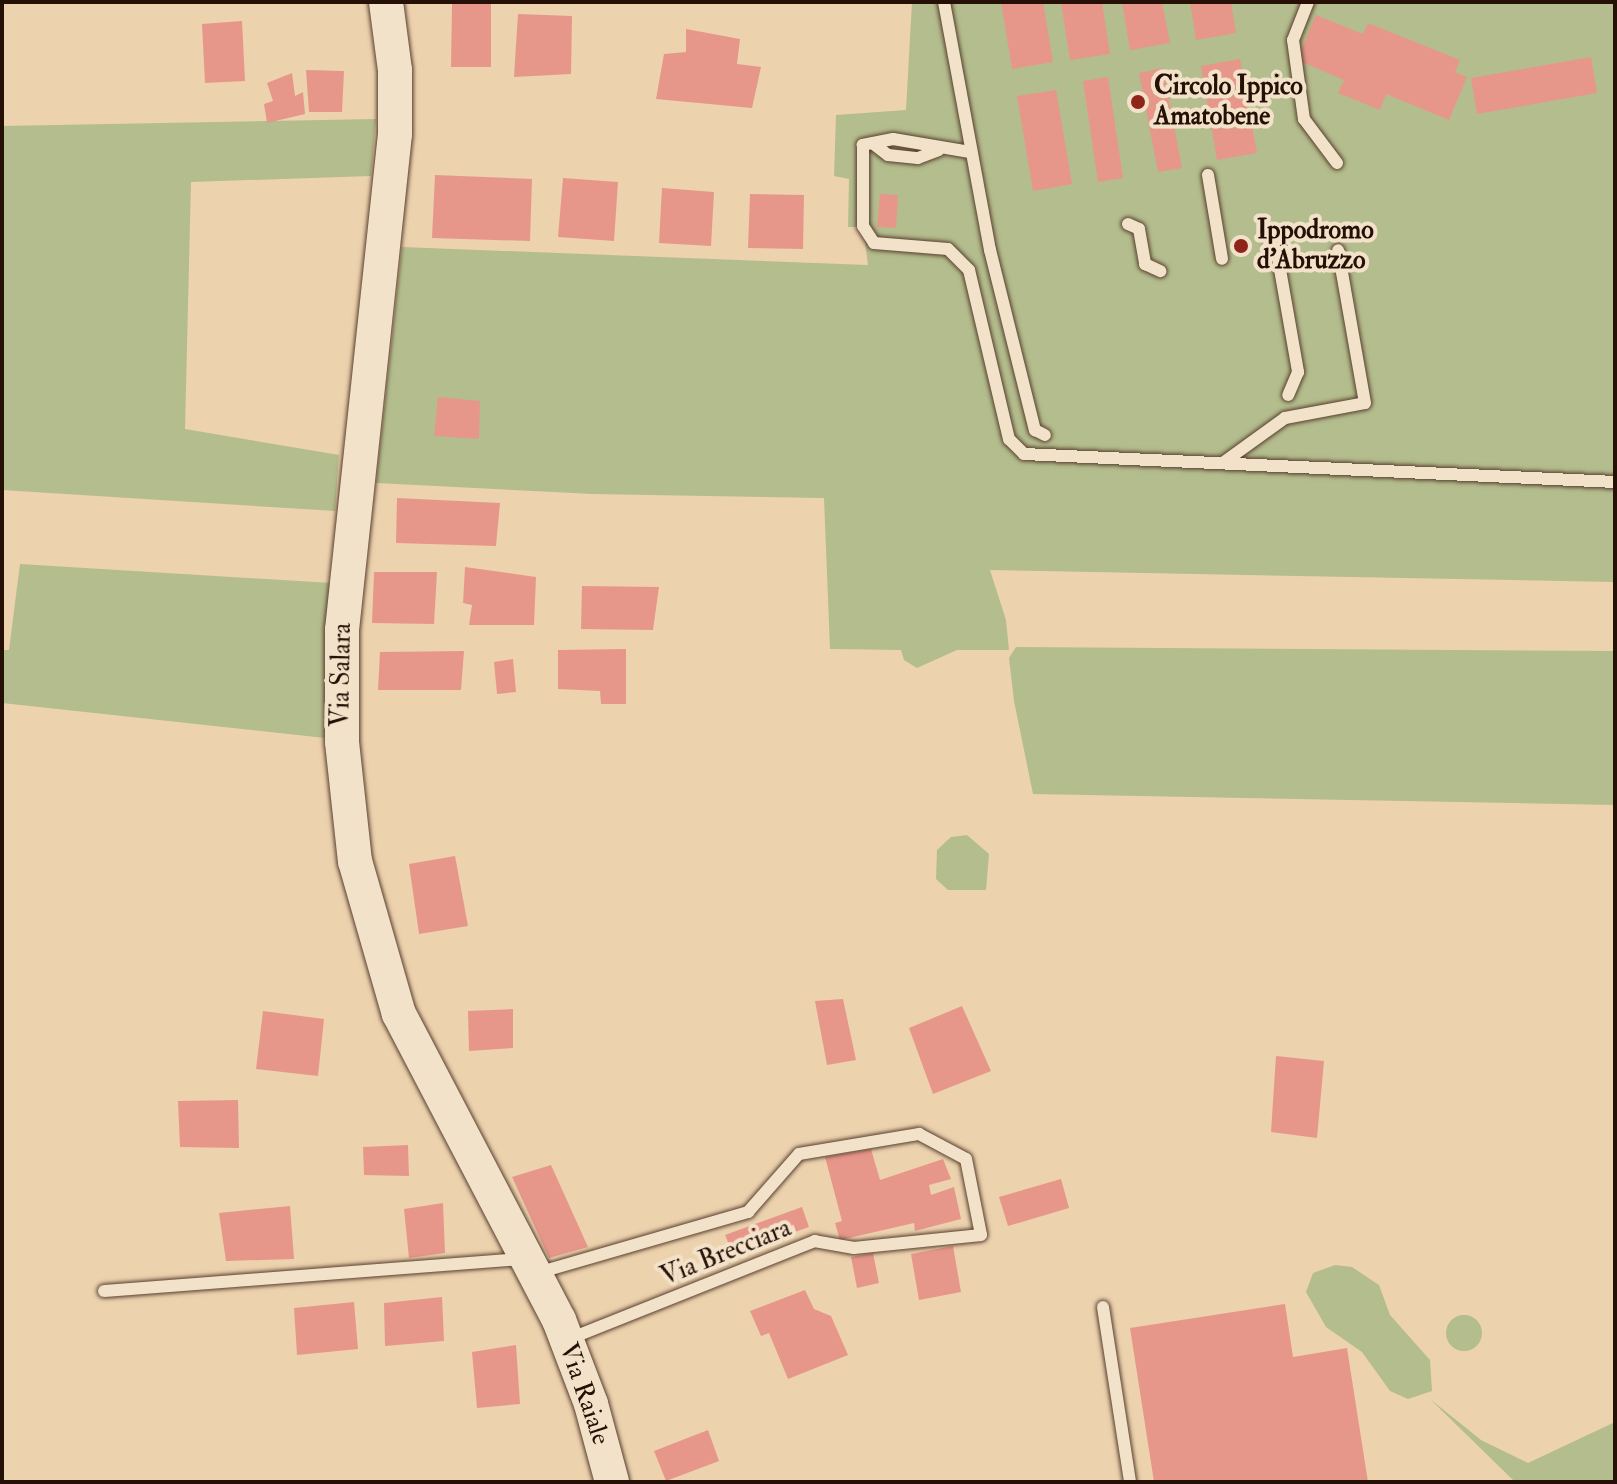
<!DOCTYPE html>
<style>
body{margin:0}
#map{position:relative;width:1617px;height:1484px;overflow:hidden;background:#edd2ae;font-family:"IM FELL Double Pica",serif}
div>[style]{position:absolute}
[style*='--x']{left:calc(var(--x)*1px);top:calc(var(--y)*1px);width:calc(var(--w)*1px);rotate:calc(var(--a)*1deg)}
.green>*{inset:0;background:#b4bd8d}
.round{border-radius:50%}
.building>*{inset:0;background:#e7978a}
.roads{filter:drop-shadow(0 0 2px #58402f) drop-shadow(0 0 2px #58402f)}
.lane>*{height:12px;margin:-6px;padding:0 6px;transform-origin:6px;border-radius:6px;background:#f3e2ca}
.secondary>*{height:34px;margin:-17px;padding:0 17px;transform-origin:17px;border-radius:17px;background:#f3e2ca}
.dots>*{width:22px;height:22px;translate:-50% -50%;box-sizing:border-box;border:4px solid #f3e2ca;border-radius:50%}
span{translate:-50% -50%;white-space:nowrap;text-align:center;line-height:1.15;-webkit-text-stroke:8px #f3e2ca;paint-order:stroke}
.poi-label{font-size:26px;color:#260f05;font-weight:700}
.left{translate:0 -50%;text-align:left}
.street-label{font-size:26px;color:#260f05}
.frame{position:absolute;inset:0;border:4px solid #260f05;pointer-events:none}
</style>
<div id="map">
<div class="green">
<i style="clip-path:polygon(912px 2px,1615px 2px,1615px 582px,990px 570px,1006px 620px,1009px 650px,957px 650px,917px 668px,904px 660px,901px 650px,830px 649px,824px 498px,592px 494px,376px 483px,402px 247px,868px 265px,863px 227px,848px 227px,849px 179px,834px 176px,836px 115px,906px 110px)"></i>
<i style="clip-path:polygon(376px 119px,371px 176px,191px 182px,185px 429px,339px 455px,335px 511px,2px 490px,2px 126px)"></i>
<i style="clip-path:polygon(20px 564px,331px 583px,325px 738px,2px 703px,2px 650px,9px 650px)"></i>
<i style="clip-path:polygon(1016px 647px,1615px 651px,1615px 805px,1033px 794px,1014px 701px,1009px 658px)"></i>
<i style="clip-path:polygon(967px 835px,989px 854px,986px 890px,948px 890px,936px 879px,937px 850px,951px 837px)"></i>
<i style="clip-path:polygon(1335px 1265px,1352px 1267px,1379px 1285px,1390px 1315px,1430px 1360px,1432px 1391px,1408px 1399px,1390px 1391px,1362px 1352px,1326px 1327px,1306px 1292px,1313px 1273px)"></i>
<i class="round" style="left:1446px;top:1315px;width:36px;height:36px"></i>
<i style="clip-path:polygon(1430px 1399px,1481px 1440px,1528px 1463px,1615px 1422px,1615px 1482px,1515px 1482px)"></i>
</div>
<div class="building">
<i style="clip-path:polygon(1001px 2px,1043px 2px,1053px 62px,1012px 69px)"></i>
<i style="clip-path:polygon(1061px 2px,1102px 2px,1110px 54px,1070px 60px)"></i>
<i style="clip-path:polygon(1122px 2px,1162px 2px,1170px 43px,1130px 50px)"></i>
<i style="clip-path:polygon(1190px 2px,1231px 2px,1236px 33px,1196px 40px)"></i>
<i style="clip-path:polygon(452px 4px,491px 4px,491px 67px,451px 67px)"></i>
<i style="clip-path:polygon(518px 14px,572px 16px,571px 74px,514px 77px)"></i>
<i style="clip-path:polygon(1316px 15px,1363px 34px,1368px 23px,1460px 60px,1455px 72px,1467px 77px,1449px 120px,1386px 94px,1380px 110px,1338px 93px,1344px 80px,1297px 60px)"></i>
<i style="clip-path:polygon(242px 21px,245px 81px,205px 83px,202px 24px)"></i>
<i style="clip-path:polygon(686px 29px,740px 39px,737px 64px,761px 67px,752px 108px,656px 99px,664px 54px,686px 52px)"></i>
<i style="clip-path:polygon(1591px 57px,1597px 93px,1477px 114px,1471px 78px)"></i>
<i style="clip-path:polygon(1240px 59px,1257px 153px,1217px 160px,1201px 66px)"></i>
<i style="clip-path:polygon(1163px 68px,1182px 168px,1158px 172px,1139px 73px)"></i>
<i style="clip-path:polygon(306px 70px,344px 71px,342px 112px,309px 112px)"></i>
<i style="clip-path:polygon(292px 73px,295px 96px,303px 92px,305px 114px,267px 123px,264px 104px,273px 101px,267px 83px)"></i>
<i style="clip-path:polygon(1108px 77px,1123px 178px,1098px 182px,1083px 81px)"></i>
<i style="clip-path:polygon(1056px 90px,1072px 184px,1033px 191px,1017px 96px)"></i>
<i style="clip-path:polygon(435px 175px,532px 179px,530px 241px,432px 238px)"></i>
<i style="clip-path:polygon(563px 178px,618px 182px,614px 241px,558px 237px)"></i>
<i style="clip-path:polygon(662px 188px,714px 192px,711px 246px,659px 243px)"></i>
<i style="clip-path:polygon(750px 194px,804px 195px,803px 249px,748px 248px)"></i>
<i style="clip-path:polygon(880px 194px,898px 195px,896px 228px,877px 227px)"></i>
<i style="clip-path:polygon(438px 397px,480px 401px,479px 439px,434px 436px)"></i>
<i style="clip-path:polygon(397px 498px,500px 503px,496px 546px,396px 543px)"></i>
<i style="clip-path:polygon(465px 567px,536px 577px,534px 625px,469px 625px,472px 605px,463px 603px)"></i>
<i style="clip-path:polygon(374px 572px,437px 572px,434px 624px,372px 623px)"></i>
<i style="clip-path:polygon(582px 586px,659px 587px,653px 630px,581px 629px)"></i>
<i style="clip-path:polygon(626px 649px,626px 704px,601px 704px,600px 691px,558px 689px,558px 650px)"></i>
<i style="clip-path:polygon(464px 651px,461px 690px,378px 690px,380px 652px)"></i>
<i style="clip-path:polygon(513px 659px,516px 692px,497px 694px,494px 662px)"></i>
<i style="clip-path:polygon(455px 856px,468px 926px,419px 934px,409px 864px)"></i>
<i style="clip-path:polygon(843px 999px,856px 1060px,827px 1065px,815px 1001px)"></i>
<i style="clip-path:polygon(962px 1006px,991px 1071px,933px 1094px,909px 1028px)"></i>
<i style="clip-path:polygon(513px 1009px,513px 1048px,469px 1051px,468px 1011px)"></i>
<i style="clip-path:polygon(263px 1011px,324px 1019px,318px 1076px,256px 1069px)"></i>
<i style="clip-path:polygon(1276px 1056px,1324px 1061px,1317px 1138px,1271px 1132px)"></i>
<i style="clip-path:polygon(238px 1100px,239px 1148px,180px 1147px,178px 1101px)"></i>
<i style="clip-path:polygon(408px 1145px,409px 1176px,364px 1175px,363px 1147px)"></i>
<i style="clip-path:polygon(871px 1149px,880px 1180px,943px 1159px,951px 1179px,929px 1185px,931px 1195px,954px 1187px,961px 1219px,915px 1231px,914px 1223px,840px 1240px,835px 1223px,842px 1221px,825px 1157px)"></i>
<i style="clip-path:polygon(551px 1165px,588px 1247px,549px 1258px,512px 1177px)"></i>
<i style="clip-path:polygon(1061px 1179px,1069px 1208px,1008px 1226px,999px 1197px)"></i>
<i style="clip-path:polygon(443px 1203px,445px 1253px,409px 1258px,404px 1209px)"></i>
<i style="clip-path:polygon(290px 1206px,294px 1259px,226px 1261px,219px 1213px)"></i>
<i style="clip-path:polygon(802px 1207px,809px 1227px,733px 1254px,725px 1235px)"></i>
<i style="clip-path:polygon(953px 1246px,961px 1292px,919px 1300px,911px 1254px)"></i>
<i style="clip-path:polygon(873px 1253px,879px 1283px,857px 1288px,851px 1257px)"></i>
<i style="clip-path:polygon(805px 1290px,814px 1309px,831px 1316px,848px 1355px,788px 1379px,769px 1333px,761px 1336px,750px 1311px)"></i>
<i style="clip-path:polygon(442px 1297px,444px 1341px,385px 1346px,384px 1303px)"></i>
<i style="clip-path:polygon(354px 1302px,358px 1349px,297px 1355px,294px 1308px)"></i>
<i style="clip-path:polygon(1285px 1304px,1293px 1357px,1347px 1348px,1368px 1482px,1154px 1482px,1130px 1328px)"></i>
<i style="clip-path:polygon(516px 1345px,520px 1404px,477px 1408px,472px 1352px)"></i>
<i style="clip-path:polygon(708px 1430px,719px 1461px,666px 1481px,654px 1451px)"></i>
</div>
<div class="roads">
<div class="lane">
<i style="--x:944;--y:2;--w:252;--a:79.5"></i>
<i style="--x:990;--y:250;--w:186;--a:76"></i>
<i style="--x:1035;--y:430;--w:11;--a:27"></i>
<i style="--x:1308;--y:2;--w:41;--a:111.5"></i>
<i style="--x:1293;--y:40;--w:80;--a:82.1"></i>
<i style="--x:1304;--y:119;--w:55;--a:53.1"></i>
<i style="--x:875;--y:145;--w:16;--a:38"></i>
<i style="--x:888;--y:155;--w:30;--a:6"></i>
<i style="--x:918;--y:158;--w:22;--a:-21"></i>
<i style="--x:970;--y:152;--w:78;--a:-170.4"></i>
<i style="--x:893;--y:139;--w:31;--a:169"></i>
<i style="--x:863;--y:145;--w:81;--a:90"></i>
<i style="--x:863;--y:226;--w:20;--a:57"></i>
<i style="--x:874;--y:243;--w:74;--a:4.6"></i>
<i style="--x:948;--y:249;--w:30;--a:45"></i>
<i style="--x:969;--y:270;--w:174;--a:76.7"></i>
<i style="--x:1009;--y:439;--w:21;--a:45"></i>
<i style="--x:1024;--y:454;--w:592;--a:2.71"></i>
<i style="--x:1208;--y:175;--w:85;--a:80.5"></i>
<i style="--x:1128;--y:224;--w:12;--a:24"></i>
<i style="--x:1139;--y:229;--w:36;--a:80"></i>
<i style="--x:1145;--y:264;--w:17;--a:25"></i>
<i style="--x:1270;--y:250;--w:11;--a:45"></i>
<i style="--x:1278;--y:258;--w:116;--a:80"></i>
<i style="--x:1298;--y:372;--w:25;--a:113"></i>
<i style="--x:1224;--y:462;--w:75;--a:-35.8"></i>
<i style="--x:1285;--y:418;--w:81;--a:-10.6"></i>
<i style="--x:1365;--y:403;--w:155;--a:-100"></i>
<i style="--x:537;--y:1273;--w:220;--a:-16.1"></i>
<i style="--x:748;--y:1212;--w:77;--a:-48.7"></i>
<i style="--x:799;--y:1154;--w:122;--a:-9.5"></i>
<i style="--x:919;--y:1134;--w:53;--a:28"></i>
<i style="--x:966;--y:1159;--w:77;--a:78.8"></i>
<i style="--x:981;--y:1235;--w:128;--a:174.2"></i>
<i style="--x:854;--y:1248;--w:40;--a:-170"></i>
<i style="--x:815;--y:1241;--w:265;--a:158.3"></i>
<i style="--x:104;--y:1291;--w:419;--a:-4.4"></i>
<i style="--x:1103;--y:1307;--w:177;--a:81.2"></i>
</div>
<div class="secondary">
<i style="--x:386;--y:2;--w:69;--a:82.5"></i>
<i style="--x:395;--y:70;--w:64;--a:90"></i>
<i style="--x:395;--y:134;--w:499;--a:96.1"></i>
<i style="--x:342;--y:630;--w:112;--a:90"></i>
<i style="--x:342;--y:742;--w:120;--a:83.8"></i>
<i style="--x:355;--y:861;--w:159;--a:74"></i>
<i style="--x:399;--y:1014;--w:345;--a:62.4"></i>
<i style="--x:559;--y:1320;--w:90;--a:69.1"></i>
<i style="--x:591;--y:1404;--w:81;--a:74.9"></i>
</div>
</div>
<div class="dots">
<i style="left:1138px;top:102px;background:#8f2418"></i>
<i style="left:1241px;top:246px;background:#8f2418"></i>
</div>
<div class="poi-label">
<span class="left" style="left:1154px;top:102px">Circolo Ippico<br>Amatobene</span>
<span class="left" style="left:1257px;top:246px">Ippodromo<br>d'Abruzzo</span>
</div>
<div class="street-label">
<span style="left:342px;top:675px;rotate:-89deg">Via Salara</span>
<span style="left:726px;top:1253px;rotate:-22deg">Via Brecciara</span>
<span style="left:584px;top:1394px;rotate:71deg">Via Raiale</span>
</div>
<div class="frame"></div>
</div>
